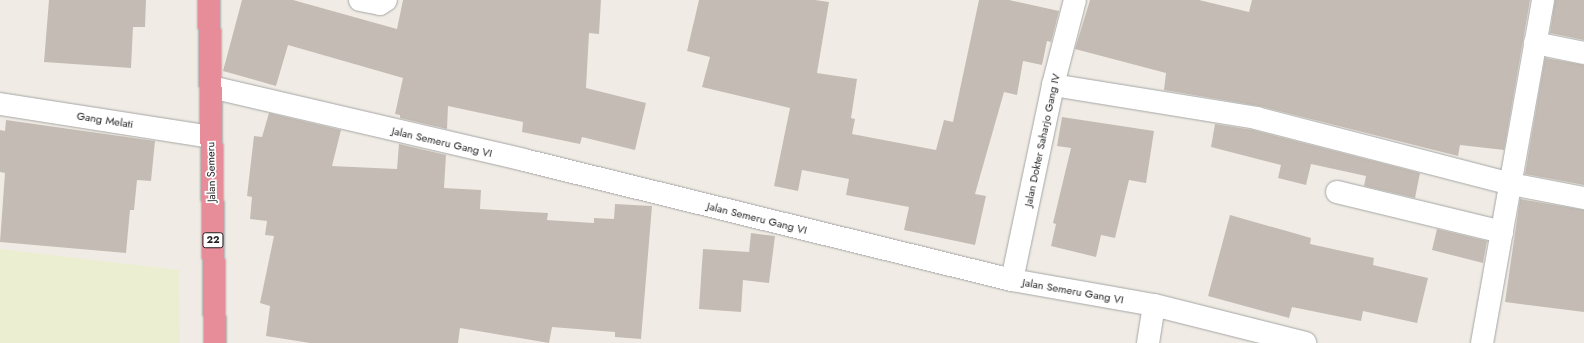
<!DOCTYPE html>
<style>
body{margin:0}
#map{position:relative;width:1584px;height:343px;overflow:hidden;background:#f0ece5;font-family:Jost,sans-serif}
div>[style]{position:absolute}
[style*='--x']{left:calc(var(--x)*1px);top:calc(var(--y)*1px);width:calc(var(--w)*1px);rotate:calc(var(--a)*1deg)}
.farmland>*{inset:0;background:#ebeed0}
.building>*{inset:0;background:#c4bcb4}
.roads{filter:drop-shadow(0 0 1px #a6a6a6) drop-shadow(0 0 1px #a6a6a6)}
.minor>*{height:22px;margin:-11px;padding:0 11px;transform-origin:11px;border-radius:11px;background:#fff}
.highway>*{height:22px;margin:-11px;padding:0 11px;transform-origin:11px;border-radius:11px;background:#e78d9a}
span{translate:-50% -50%;white-space:nowrap;text-align:center;line-height:1.15;-webkit-text-stroke:3.5px #fff;paint-order:stroke}
.shield-label span{padding:1px 3px;background:#fff;border:1px solid;border-radius:3px;-webkit-text-stroke-width:0}
.shield-label{font-size:10px;color:#1f1f1f;font-weight:700}
.street-label{font-size:11px;color:#1f1f1f}
</style>
<div id="map">
<div class="farmland">
<i style="clip-path:polygon(0 249px,179px 270px,180px 343px,0 343px)"></i>
</div>
<div class="building">
<i style="clip-path:polygon(49px 0,146px 0,145px 27px,133px 27px,131px 68px,44px 62px)"></i>
<i style="clip-path:polygon(242px 0,293px 0,397px 29px,403px 0,601px 0,599px 34px,589px 33px,586px 88px,646px 103px,635px 150px,582px 137px,580px 144px,522px 132px,523px 122px,448px 106px,447px 129px,400px 118px,400px 115px,395px 114px,403px 78px,288px 45px,276px 86px,223px 71px)"></i>
<i style="clip-path:polygon(699px 0,815px 0,829px 2px,817px 73px,857px 79px,851px 118px,855px 119px,852px 134px,936px 150px,944px 120px,953px 122px,979px 0,1009px 0,1059px 11px,1051px 42px,1047px 41px,1042px 65px,1023px 61px,1017px 95px,1004px 92px,975px 194px,986px 196px,975px 245px,904px 230px,909px 207px,846px 195px,849px 179px,802px 170px,798px 191px,774px 186px,790px 108px,702px 87px,710px 57px,687px 51px)"></i>
<i style="clip-path:polygon(1090px 0,1199px 0,1249px 12px,1252px 0,1530px 0,1504px 150px,1460px 145px,1458px 156px,1259px 106px,1164px 90px,1166px 73px,1075px 49px)"></i>
<i style="clip-path:polygon(1555px 0,1584px 0,1584px 40px,1550px 33px)"></i>
<i style="clip-path:polygon(1545px 58px,1584px 65px,1584px 185px,1525px 174px)"></i>
<i style="clip-path:polygon(269px 113px,341px 130px,332px 166px,397px 169px,399px 144px,446px 155px,444px 188px,481px 190px,480px 209px,548px 213px,547px 220px,594px 223px,594px 218px,614px 219px,615px 204px,652px 206px,641px 339px,615px 337px,615px 332px,552px 327px,549px 343px,460px 328px,458px 343px,310px 343px,266px 336px,270px 306px,260px 303px,274px 236px,265px 235px,267px 221px,250px 219px,252px 197px,247px 196px,254px 136px,262px 137px)"></i>
<i style="clip-path:polygon(1062px 117px,1154px 131px,1146px 183px,1129px 180px,1115px 238px,1101px 235px,1096px 257px,1051px 246px,1056px 224px,1053px 223px,1071px 148px,1057px 146px)"></i>
<i style="clip-path:polygon(6px 120px,155px 141px,151px 181px,137px 180px,134px 210px,130px 210px,126px 253px,0 242px,5px 173px,0 172px,0 130px,5px 131px)"></i>
<i style="clip-path:polygon(1215px 124px,1253px 130px,1420px 173px,1415px 198px,1364px 186px,1366px 176px,1311px 164px,1306px 185px,1278px 178px,1281px 165px,1211px 147px)"></i>
<i style="clip-path:polygon(1520px 199px,1584px 210px,1584px 312px,1505px 302px)"></i>
<i style="clip-path:polygon(1230px 215px,1311px 238px,1310px 244px,1374px 258px,1373px 265px,1428px 278px,1417px 323px,1363px 311px,1361px 321px,1292px 307px,1289px 318px,1208px 296px)"></i>
<i style="clip-path:polygon(1437px 229px,1487px 241px,1483px 263px,1432px 250px)"></i>
<i style="clip-path:polygon(751px 233px,775px 236px,769px 283px,743px 280px,741px 312px,699px 309px,703px 249px,749px 252px)"></i>
</div>
<div class="roads">
<div class="minor">
<i style="--x:360;--y:0;--w:20;--a:11"></i>
<i style="--x:380;--y:4;--w:7;--a:-34"></i>
<i style="--x:1535;--y:43;--w:50;--a:11.5"></i>
<i style="--x:1053;--y:85;--w:206;--a:9.2"></i>
<i style="--x:1256;--y:118;--w:263;--a:14.5"></i>
<i style="--x:1511;--y:184;--w:74;--a:10.9"></i>
<i style="--x:211;--y:87;--w:321;--a:13.1"></i>
<i style="--x:524;--y:160;--w:503;--a:13.82"></i>
<i style="--x:1012;--y:280;--w:144;--a:10"></i>
<i style="--x:1154;--y:305;--w:156;--a:14.1"></i>
<i style="--x:0;--y:104;--w:213;--a:8.9"></i>
<i style="--x:1337;--y:192;--w:170;--a:13.6"></i>
<i style="--x:1012;--y:280;--w:199;--a:-78.1"></i>
<i style="--x:1053;--y:85;--w:88;--a:-75.5"></i>
<i style="--x:1148;--y:343;--w:38;--a:-81"></i>
<i style="--x:1482;--y:343;--w:348;--a:-79.9"></i>
</div>
<div class="highway">
<i style="--x:209;--y:0;--w:343;--a:89"></i>
</div>
</div>
<div class="shield-label">
<span style="left:213px;top:240px">22</span>
</div>
<div class="street-label">
<span style="left:105px;top:120px;rotate:9deg">Gang Melati</span>
<span style="left:1042px;top:140px;rotate:-78deg">Jalan Dokter Saharjo Gang IV</span>
<span style="left:442px;top:142px;rotate:13deg">Jalan Semeru Gang VI</span>
<span style="left:211px;top:172px;rotate:-91deg">Jalan Semeru</span>
<span style="left:757px;top:218px;rotate:14deg">Jalan Semeru Gang VI</span>
<span style="left:1073px;top:291px;rotate:10deg">Jalan Semeru Gang VI</span>
</div>
</div>
